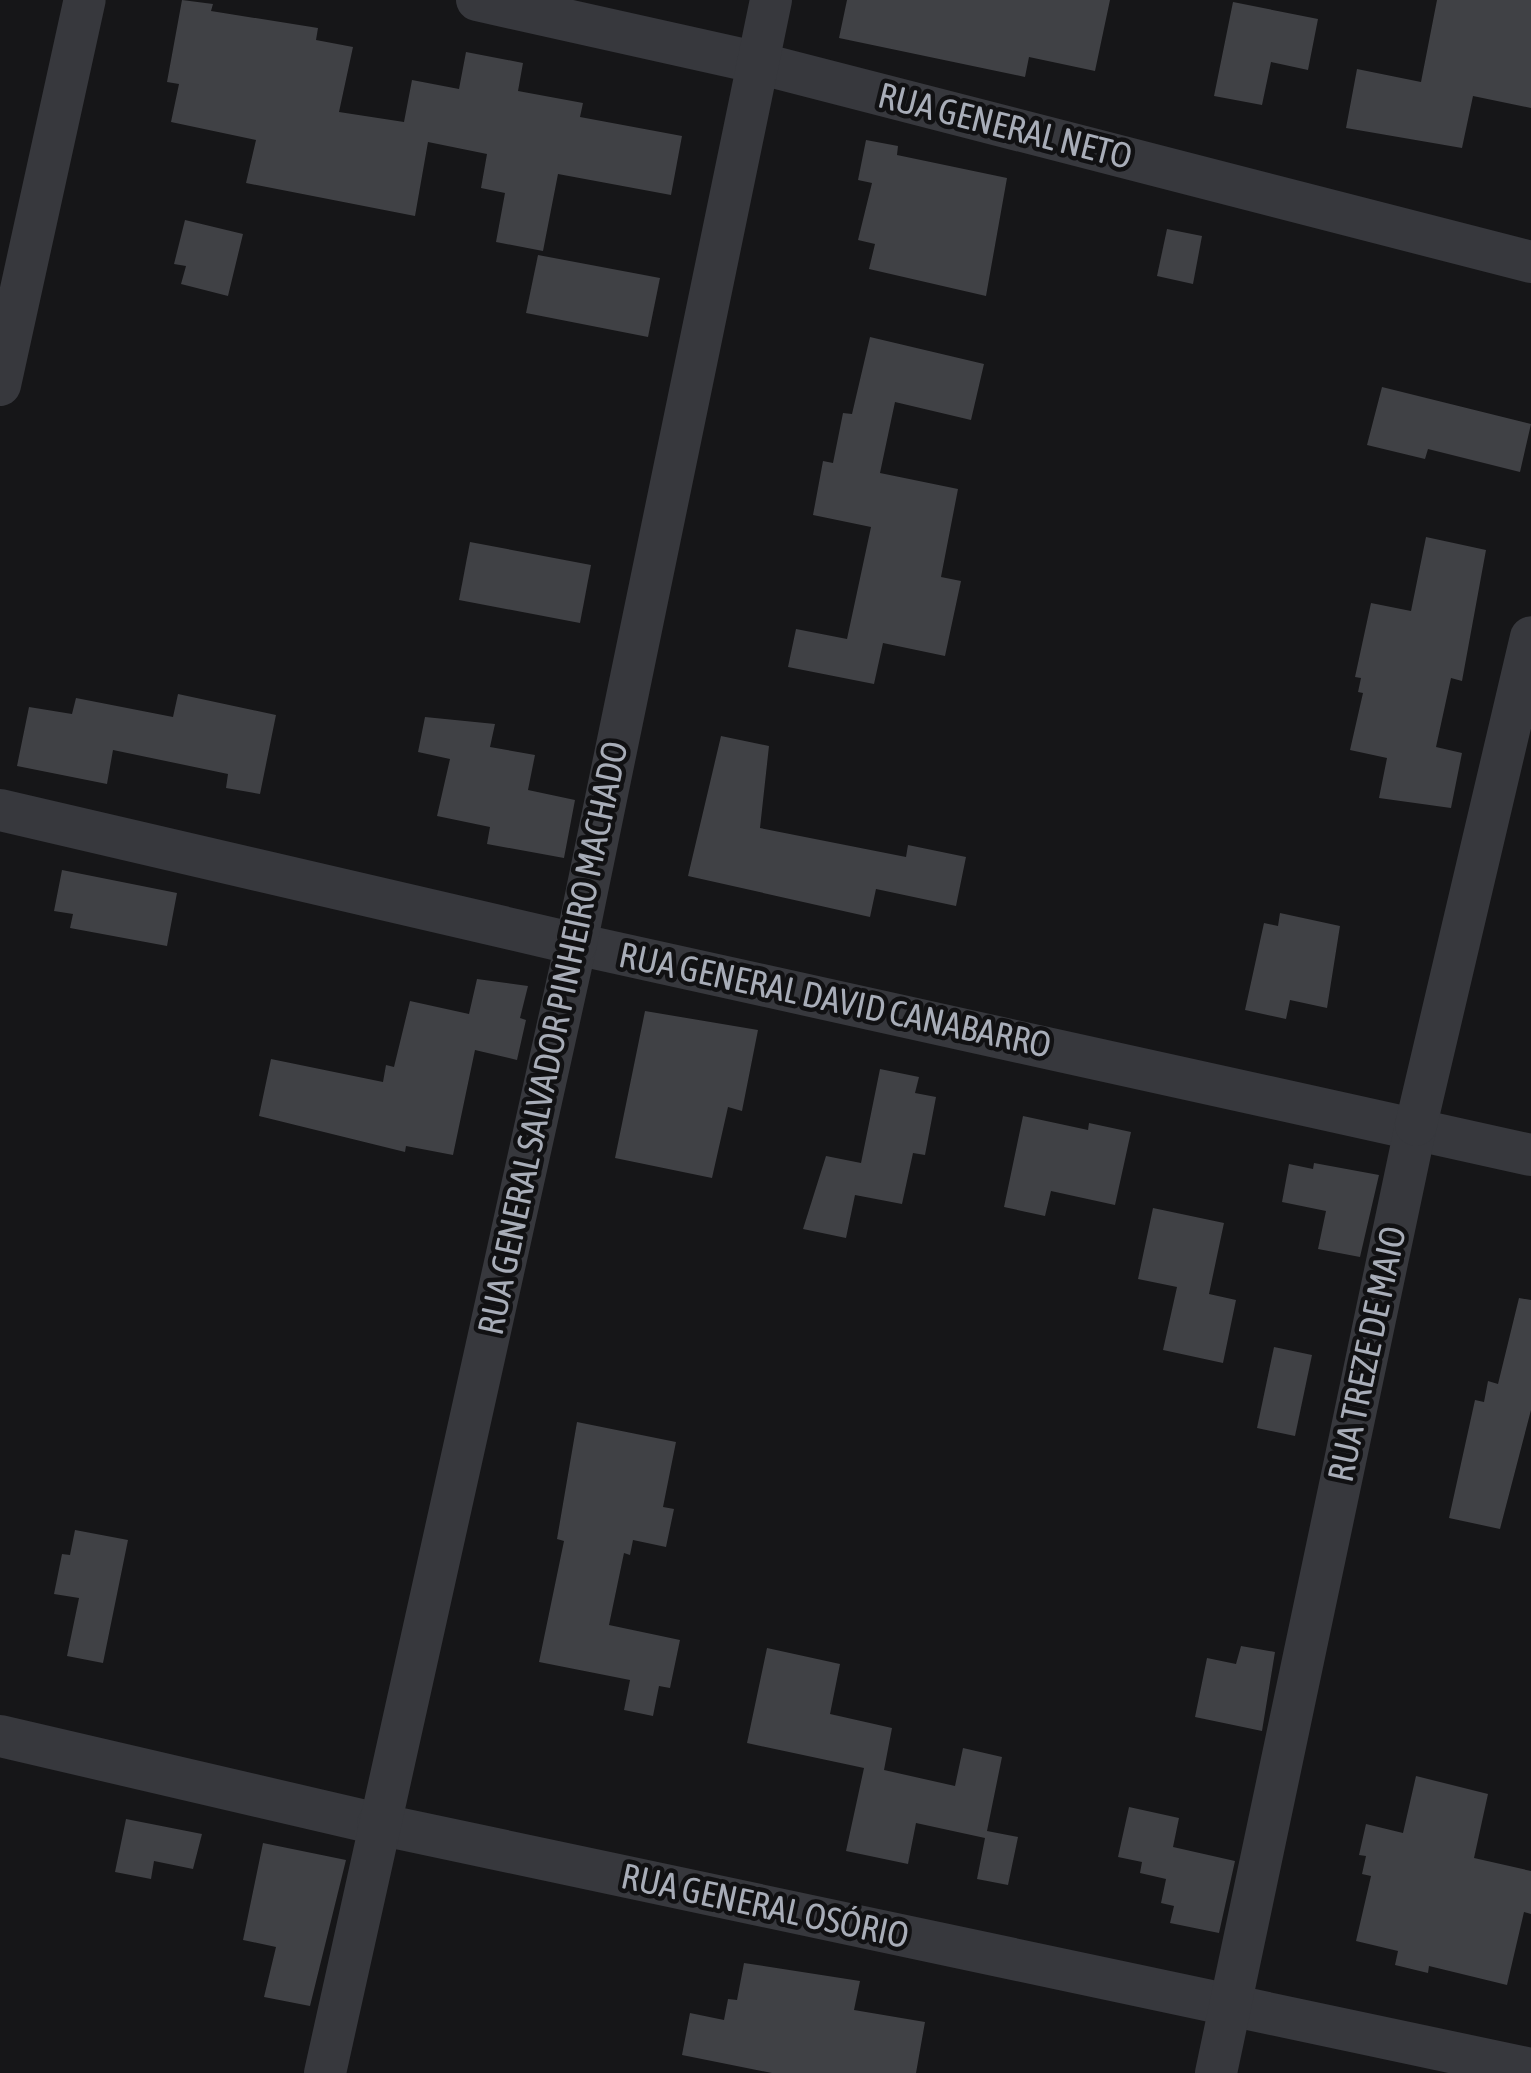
<!DOCTYPE html>
<meta charset="utf-8">
<style>
body{margin:0}
#map{position:relative;width:1531px;height:2073px;overflow:hidden;background:#161618;font-family:"Asap Condensed",sans-serif}
div>[style]{position:absolute}
[style*='--x']{left:calc(var(--x)*1px);top:calc(var(--y)*1px);width:calc(var(--w)*1px);rotate:calc(var(--a)*1deg)}
.building>*{inset:0;background:#404145}
.minor>*{height:42px;margin:-21px;padding:0 21px;transform-origin:21px;border-radius:21px;background:#37383d}
span{translate:-50% -50%;white-space:nowrap;text-align:center;line-height:1.15;-webkit-text-stroke:9px #111113;paint-order:stroke}
.street-label{font-size:36px;color:#a8adb8}
</style>
<div id="map">
<div class="building">
<i style="clip-path:polygon(182px 0,213px 4px,211px 11px,318px 28px,316px 40px,353px 47px,339px 112px,404px 122px,412px 80px,459px 89px,466px 52px,523px 63px,518px 91px,583px 103px,580px 117px,682px 136px,671px 195px,558px 174px,543px 251px,496px 242px,505px 193px,481px 188px,487px 154px,428px 142px,415px 216px,246px 183px,256px 140px,171px 122px,179px 84px,167px 82px)"></i>
<i style="clip-path:polygon(847px 0,1110px 0,1095px 71px,1029px 57px,1025px 77px,839px 38px)"></i>
<i style="clip-path:polygon(1437px 0,1531px 0,1531px 108px,1473px 96px,1462px 148px,1346px 128px,1357px 69px,1421px 82px)"></i>
<i style="clip-path:polygon(1233px 2px,1318px 19px,1308px 70px,1271px 62px,1262px 105px,1214px 96px)"></i>
<i style="clip-path:polygon(866px 140px,898px 146px,897px 155px,1007px 178px,986px 296px,869px 269px,875px 244px,858px 240px,872px 183px,858px 180px)"></i>
<i style="clip-path:polygon(185px 220px,243px 234px,228px 296px,181px 284px,186px 266px,174px 264px)"></i>
<i style="clip-path:polygon(1167px 229px,1202px 236px,1193px 284px,1157px 276px)"></i>
<i style="clip-path:polygon(538px 255px,660px 278px,648px 337px,526px 313px)"></i>
<i style="clip-path:polygon(870px 337px,984px 364px,971px 420px,895px 402px,880px 473px,958px 489px,941px 577px,961px 581px,945px 656px,883px 643px,874px 684px,788px 667px,796px 629px,847px 639px,871px 527px,813px 515px,823px 461px,833px 463px,843px 413px,852px 414px)"></i>
<i style="clip-path:polygon(1382px 387px,1531px 424px,1520px 472px,1428px 449px,1425px 459px,1367px 445px)"></i>
<i style="clip-path:polygon(1426px 537px,1486px 550px,1462px 681px,1451px 678px,1436px 747px,1462px 753px,1451px 808px,1379px 798px,1387px 758px,1350px 750px,1363px 693px,1358px 692px,1361px 678px,1355px 677px,1371px 603px,1411px 611px)"></i>
<i style="clip-path:polygon(470px 542px,591px 565px,580px 623px,459px 600px)"></i>
<i style="clip-path:polygon(178px 694px,276px 715px,260px 794px,226px 788px,228px 774px,113px 750px,107px 784px,17px 766px,29px 707px,72px 714px,76px 698px,173px 717px)"></i>
<i style="clip-path:polygon(425px 717px,495px 724px,490px 747px,535px 755px,528px 790px,575px 800px,564px 858px,487px 844px,490px 827px,437px 816px,450px 759px,418px 752px)"></i>
<i style="clip-path:polygon(721px 736px,769px 746px,760px 828px,906px 857px,908px 845px,966px 857px,956px 906px,876px 889px,870px 917px,688px 876px)"></i>
<i style="clip-path:polygon(62px 870px,177px 893px,167px 946px,70px 928px,73px 914px,54px 911px)"></i>
<i style="clip-path:polygon(1280px 913px,1340px 926px,1327px 1008px,1290px 1000px,1286px 1019px,1245px 1010px,1264px 923px,1278px 926px)"></i>
<i style="clip-path:polygon(477px 979px,528px 986px,520px 1018px,526px 1020px,517px 1060px,475px 1050px,453px 1155px,406px 1146px,405px 1152px,259px 1116px,271px 1059px,383px 1082px,386px 1065px,394px 1067px,410px 1001px,469px 1014px)"></i>
<i style="clip-path:polygon(645px 1011px,758px 1030px,742px 1111px,728px 1107px,712px 1178px,615px 1158px)"></i>
<i style="clip-path:polygon(880px 1069px,919px 1077px,915px 1093px,936px 1097px,925px 1155px,913px 1153px,902px 1204px,855px 1195px,846px 1238px,803px 1229px,826px 1156px,861px 1163px)"></i>
<i style="clip-path:polygon(1023px 1116px,1088px 1130px,1089px 1123px,1131px 1132px,1115px 1205px,1051px 1191px,1045px 1216px,1004px 1207px)"></i>
<i style="clip-path:polygon(1314px 1163px,1379px 1175px,1360px 1257px,1318px 1249px,1326px 1211px,1282px 1202px,1289px 1164px,1313px 1169px)"></i>
<i style="clip-path:polygon(1153px 1208px,1224px 1223px,1209px 1294px,1236px 1300px,1223px 1363px,1163px 1350px,1177px 1287px,1138px 1279px)"></i>
<i style="clip-path:polygon(1519px 1298px,1531px 1300px,1531px 1410px,1500px 1529px,1449px 1518px,1475px 1400px,1484px 1402px,1488px 1381px,1498px 1384px)"></i>
<i style="clip-path:polygon(1274px 1347px,1312px 1355px,1295px 1436px,1257px 1428px)"></i>
<i style="clip-path:polygon(577px 1422px,676px 1442px,663px 1507px,674px 1509px,666px 1547px,633px 1540px,630px 1555px,624px 1553px,609px 1625px,680px 1640px,670px 1688px,659px 1686px,653px 1716px,624px 1710px,630px 1680px,539px 1662px,564px 1541px,557px 1539px)"></i>
<i style="clip-path:polygon(75px 1530px,128px 1540px,103px 1663px,67px 1656px,79px 1598px,54px 1594px,62px 1554px,70px 1555px)"></i>
<i style="clip-path:polygon(1241px 1646px,1275px 1652px,1262px 1731px,1195px 1717px,1207px 1658px,1236px 1664px)"></i>
<i style="clip-path:polygon(767px 1648px,840px 1664px,830px 1714px,892px 1728px,884px 1770px,955px 1786px,963px 1748px,1002px 1757px,987px 1831px,1018px 1837px,1008px 1885px,977px 1879px,985px 1838px,916px 1823px,908px 1864px,846px 1851px,864px 1768px,747px 1743px)"></i>
<i style="clip-path:polygon(1416px 1776px,1488px 1794px,1474px 1858px,1531px 1871px,1531px 1914px,1524px 1912px,1507px 1985px,1429px 1966px,1428px 1973px,1395px 1965px,1398px 1951px,1356px 1941px,1371px 1876px,1362px 1874px,1366px 1856px,1359px 1855px,1366px 1824px,1403px 1833px)"></i>
<i style="clip-path:polygon(1129px 1807px,1179px 1818px,1173px 1847px,1235px 1861px,1219px 1933px,1170px 1923px,1174px 1906px,1161px 1903px,1166px 1879px,1140px 1873px,1142px 1862px,1118px 1857px)"></i>
<i style="clip-path:polygon(126px 1819px,202px 1834px,193px 1869px,154px 1861px,151px 1879px,115px 1872px)"></i>
<i style="clip-path:polygon(263px 1843px,346px 1860px,310px 2006px,264px 1997px,276px 1947px,243px 1940px)"></i>
<i style="clip-path:polygon(744px 1963px,860px 1981px,854px 2010px,925px 2022px,916px 2073px,772px 2073px,682px 2055px,690px 2013px,724px 2020px,728px 1999px,737px 2000px)"></i>
</div>
<div class="minor">
<i style="--x:477;--y:0;--w:288;--a:12.6"></i>
<i style="--x:758;--y:63;--w:798;--a:14.44"></i>
<i style="--x:0;--y:385;--w:394;--a:-77.6"></i>
<i style="--x:0;--y:810;--w:591;--a:13.1"></i>
<i style="--x:576;--y:944;--w:978;--a:12.46"></i>
<i style="--x:0;--y:1736;--w:388;--a:13.1"></i>
<i style="--x:378;--y:1824;--w:1179;--a:12"></i>
<i style="--x:325;--y:2073;--w:1157;--a:-77.47"></i>
<i style="--x:576;--y:944;--w:964;--a:-78.33"></i>
<i style="--x:1216;--y:2073;--w:969;--a:-78.09"></i>
<i style="--x:1416;--y:1125;--w:501;--a:-76.74"></i>
</div>
<div class="street-label">
<span style="left:1005px;top:126px;rotate:14deg">RUA GENERAL NETO</span>
<span style="left:835px;top:1000px;rotate:12deg">RUA GENERAL DAVID CANABARRO</span>
<span style="left:553px;top:1038px;rotate:-78deg">RUA GENERAL SALVADOR PINHEIRO MACHADO</span>
<span style="left:1367px;top:1354px;rotate:-78deg">RUA TREZE DE MAIO</span>
<span style="left:765px;top:1906px;rotate:12deg">RUA GENERAL OSÓRIO</span>
</div>
</div>
